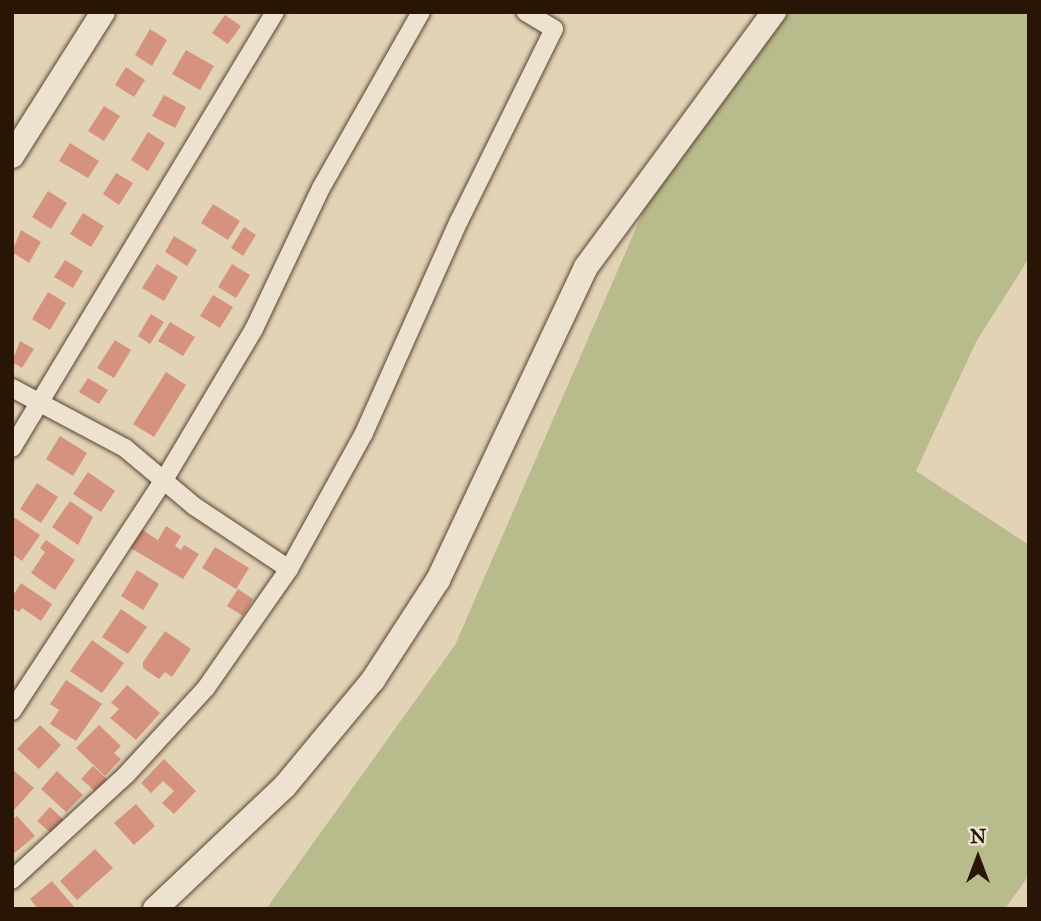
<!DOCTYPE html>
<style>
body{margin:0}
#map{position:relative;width:1041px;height:921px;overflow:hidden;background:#e3d3b6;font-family:"IM FELL Great Primer",serif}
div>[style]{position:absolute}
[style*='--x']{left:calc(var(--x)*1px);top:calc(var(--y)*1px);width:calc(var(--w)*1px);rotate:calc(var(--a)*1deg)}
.green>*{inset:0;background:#b8bb8b}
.building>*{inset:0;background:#d5927e}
.roads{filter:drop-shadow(0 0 2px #584432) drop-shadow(0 0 2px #584432)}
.street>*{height:18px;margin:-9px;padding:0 9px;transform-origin:9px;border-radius:9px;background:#ede2d0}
.secondary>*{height:24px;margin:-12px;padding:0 12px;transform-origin:12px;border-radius:12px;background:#ede2d0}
span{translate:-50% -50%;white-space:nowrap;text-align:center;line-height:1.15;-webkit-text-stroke:5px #ede2d0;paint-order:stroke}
.frame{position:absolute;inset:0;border:14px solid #291506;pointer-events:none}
.north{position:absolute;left:943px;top:823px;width:70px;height:70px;-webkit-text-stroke:5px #ede2d0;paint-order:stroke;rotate:0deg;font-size:19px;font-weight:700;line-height:28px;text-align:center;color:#291506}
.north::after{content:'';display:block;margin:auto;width:24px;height:32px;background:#291506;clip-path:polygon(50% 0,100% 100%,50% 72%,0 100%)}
</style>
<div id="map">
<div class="green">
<i style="clip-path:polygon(787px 12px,1029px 12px,1029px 258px,976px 342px,916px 471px,1029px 545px,1029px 875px,1005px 909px,266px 909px,455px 645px,647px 203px)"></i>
</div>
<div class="building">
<i style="clip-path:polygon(225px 15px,241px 26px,228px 44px,212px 33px)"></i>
<i style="clip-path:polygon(150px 29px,167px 40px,152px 66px,135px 55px)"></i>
<i style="clip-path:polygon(186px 50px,214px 66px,200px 90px,172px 74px)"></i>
<i style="clip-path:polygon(126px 67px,145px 80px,134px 97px,115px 85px)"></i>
<i style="clip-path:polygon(164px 95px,186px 107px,175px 128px,152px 116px)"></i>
<i style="clip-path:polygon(104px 106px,120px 116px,104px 141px,88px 131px)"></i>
<i style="clip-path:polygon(148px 132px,165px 143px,148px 171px,131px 160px)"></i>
<i style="clip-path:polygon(70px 143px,99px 161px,88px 178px,59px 161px)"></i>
<i style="clip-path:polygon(116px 173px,133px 183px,119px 205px,103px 194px)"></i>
<i style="clip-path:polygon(48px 191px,67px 203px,51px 229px,32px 217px)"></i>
<i style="clip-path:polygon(213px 204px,240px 221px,228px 240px,201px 223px)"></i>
<i style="clip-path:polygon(83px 213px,104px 226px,91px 247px,70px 234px)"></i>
<i style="clip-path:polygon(244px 227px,256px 235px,243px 256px,231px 248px)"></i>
<i style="clip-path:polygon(21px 230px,41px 242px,29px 263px,12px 252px)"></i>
<i style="clip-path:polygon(174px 236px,197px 250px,187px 266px,165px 252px)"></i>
<i style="clip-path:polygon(65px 260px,83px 271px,73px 288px,54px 277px)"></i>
<i style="clip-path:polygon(157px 264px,178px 277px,164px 301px,142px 288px)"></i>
<i style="clip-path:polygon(232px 264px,250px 275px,236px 298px,218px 287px)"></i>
<i style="clip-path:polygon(48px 292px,66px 303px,50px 330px,32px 319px)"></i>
<i style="clip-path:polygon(213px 295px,233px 307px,220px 328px,200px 316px)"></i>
<i style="clip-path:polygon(151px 314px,164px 322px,150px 344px,138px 336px)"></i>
<i style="clip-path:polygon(170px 322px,195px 337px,183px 356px,158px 341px)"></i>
<i style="clip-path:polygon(115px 340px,131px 350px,114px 378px,97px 368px)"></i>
<i style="clip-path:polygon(20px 341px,34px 349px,22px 368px,12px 362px)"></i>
<i style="clip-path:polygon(166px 372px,186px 385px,154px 437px,133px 424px)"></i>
<i style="clip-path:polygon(88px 378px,108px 390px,99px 404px,79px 392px)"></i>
<i style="clip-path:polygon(60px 436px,87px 453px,73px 476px,46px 459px)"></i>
<i style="clip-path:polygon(88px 472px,115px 491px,101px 512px,73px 494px)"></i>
<i style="clip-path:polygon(37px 483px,58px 497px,41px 523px,20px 509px)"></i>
<i style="clip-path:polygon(70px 501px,93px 517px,78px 545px,52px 527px)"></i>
<i style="clip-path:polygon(12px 516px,40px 535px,22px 561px,12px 554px)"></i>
<i style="clip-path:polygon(166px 526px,181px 536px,175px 546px,181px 550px,184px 545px,199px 554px,183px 579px,129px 547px,141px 529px,158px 540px)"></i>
<i style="clip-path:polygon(46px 540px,75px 560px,55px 590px,31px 573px,45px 552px,40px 548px)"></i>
<i style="clip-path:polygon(215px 547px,249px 568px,236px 589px,202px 568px)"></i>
<i style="clip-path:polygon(137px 570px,159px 584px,143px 610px,121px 596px)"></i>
<i style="clip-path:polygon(21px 583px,52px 604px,41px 621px,22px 608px,19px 612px,12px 608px,12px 597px)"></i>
<i style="clip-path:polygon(238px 589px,253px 599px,243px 616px,227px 606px)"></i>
<i style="clip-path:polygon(121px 609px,147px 627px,128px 654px,102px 637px)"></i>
<i style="clip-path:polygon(165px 631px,191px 649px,172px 677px,165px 672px,159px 679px,143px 668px,143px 662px)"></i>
<i style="clip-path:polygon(92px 640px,124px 663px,102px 693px,70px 671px)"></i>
<i style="clip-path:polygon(66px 680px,102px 704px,76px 741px,50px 724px,59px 710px,50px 704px)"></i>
<i style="clip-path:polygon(127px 685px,160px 713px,136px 740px,110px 718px,119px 709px,111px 703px)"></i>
<i style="clip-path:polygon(40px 725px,61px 745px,39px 769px,17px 749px)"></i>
<i style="clip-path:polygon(99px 725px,121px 746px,114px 753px,121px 759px,105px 776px,76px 748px)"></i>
<i style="clip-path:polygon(164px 759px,196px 791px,174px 814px,162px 803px,174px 791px,163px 781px,151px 793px,141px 783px)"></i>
<i style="clip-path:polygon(93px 766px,107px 779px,95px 791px,81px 779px)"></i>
<i style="clip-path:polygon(12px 769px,34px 788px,12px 812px)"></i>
<i style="clip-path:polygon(57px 771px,83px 795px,66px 812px,41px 789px)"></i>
<i style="clip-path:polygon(136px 804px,155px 826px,134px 845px,114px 823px)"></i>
<i style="clip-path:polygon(50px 807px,64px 820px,51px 833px,37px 821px)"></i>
<i style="clip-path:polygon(17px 816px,35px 836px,12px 855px,12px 820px)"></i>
<i style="clip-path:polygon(95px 849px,113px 868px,77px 900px,60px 881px)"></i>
<i style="clip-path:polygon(52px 881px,76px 909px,38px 909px,30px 899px)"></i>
</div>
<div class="roads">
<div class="street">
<i style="--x:12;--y:388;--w:128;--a:28"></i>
<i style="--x:125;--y:448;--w:90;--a:40"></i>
<i style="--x:194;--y:506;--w:114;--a:33.6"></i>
<i style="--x:289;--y:569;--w:145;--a:124.9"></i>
<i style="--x:206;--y:688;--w:118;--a:132.6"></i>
<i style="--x:126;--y:775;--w:155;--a:137.4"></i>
<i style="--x:12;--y:448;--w:509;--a:-58.9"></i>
<i style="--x:289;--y:569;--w:155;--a:-61.1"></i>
<i style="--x:364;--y:433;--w:232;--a:-65.9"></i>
<i style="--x:459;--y:221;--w:214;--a:-63.7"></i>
<i style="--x:554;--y:29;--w:33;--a:-149"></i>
<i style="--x:12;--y:711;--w:277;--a:-56.7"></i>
<i style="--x:164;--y:480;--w:176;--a:-59.2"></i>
<i style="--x:254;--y:329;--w:156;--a:-64.6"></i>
<i style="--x:321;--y:188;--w:202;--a:-60.4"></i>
</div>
<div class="secondary">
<i style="--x:12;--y:156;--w:170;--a:-57.7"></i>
<i style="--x:155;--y:909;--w:179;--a:-43.4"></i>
<i style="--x:285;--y:786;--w:138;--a:-50.3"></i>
<i style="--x:373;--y:680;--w:119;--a:-57"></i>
<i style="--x:438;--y:580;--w:346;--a:-64.7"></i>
<i style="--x:586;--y:267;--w:317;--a:-53.6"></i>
</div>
</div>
<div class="frame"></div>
<div class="north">N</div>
</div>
